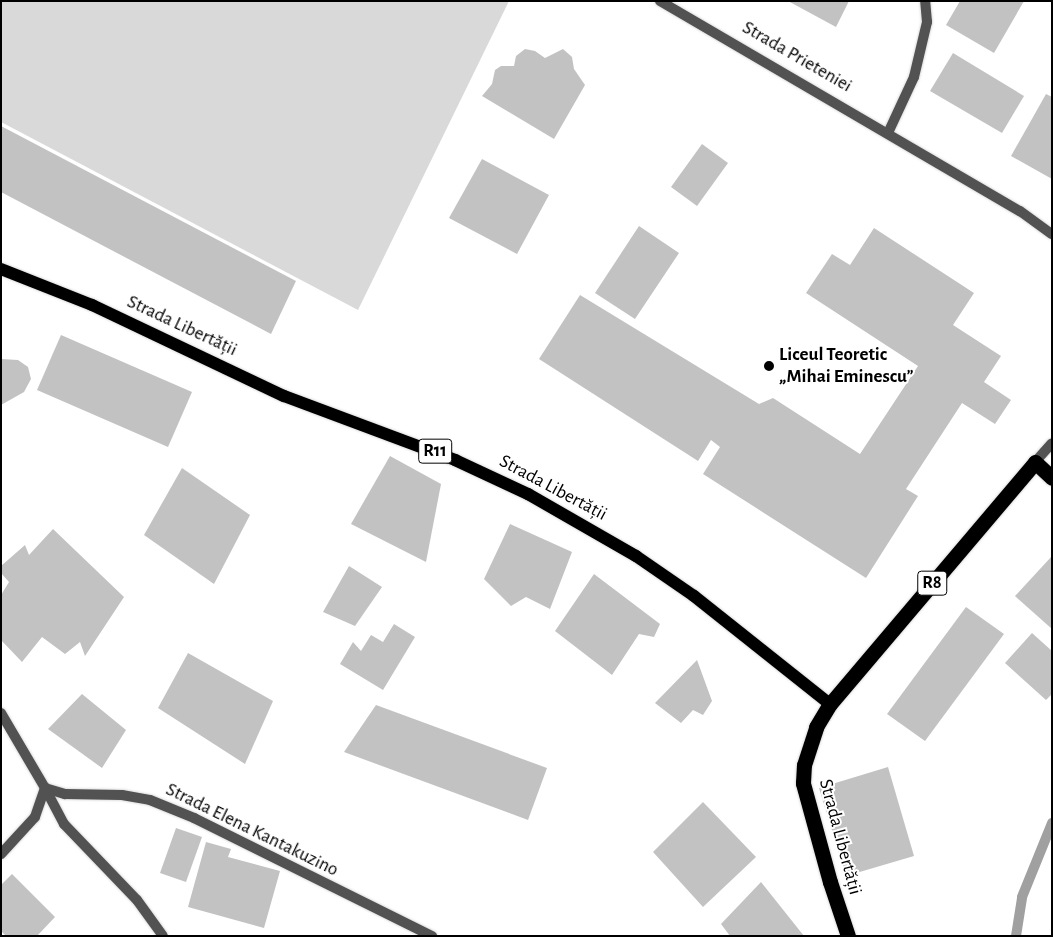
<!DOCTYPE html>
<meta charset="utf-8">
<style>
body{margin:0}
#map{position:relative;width:1053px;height:937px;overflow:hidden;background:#fff;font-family:"Alegreya Sans",sans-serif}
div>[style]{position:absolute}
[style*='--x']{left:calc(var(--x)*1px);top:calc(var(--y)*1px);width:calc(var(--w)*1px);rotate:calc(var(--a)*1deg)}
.green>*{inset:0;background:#d9d9d9}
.stream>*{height:10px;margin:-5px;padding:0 5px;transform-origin:5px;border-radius:5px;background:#a0a0a0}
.building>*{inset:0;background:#c2c2c2}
.roads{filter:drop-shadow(0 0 1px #dbdbdb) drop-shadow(0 0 1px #dbdbdb)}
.street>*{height:10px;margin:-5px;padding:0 5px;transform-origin:5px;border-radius:5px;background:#525252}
.primary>*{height:12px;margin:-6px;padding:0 6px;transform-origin:6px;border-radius:6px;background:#000}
.highway>*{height:15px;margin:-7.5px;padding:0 7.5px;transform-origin:7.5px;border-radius:7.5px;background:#000}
.dots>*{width:14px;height:14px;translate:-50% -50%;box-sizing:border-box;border:2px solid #fff;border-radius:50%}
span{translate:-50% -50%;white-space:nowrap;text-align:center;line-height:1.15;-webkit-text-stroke:4px #fff;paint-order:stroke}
.shield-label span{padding:1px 4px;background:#fff;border:1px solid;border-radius:4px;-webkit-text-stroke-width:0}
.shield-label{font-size:18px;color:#000;font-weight:700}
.street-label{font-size:19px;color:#000}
.poi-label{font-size:19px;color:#000;font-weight:700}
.left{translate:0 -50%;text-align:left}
.frame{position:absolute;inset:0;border:2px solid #000;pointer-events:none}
</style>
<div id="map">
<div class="green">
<i style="clip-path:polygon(1px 1px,509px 1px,358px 310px,1px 122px)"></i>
</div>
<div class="stream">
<i style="--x:1016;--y:936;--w:39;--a:-81"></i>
<i style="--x:1022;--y:897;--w:80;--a:-67.9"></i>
</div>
<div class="building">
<i style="clip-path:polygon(788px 1px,849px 1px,836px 27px)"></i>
<i style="clip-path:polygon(960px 1px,1024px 1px,994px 53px,946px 25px)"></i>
<i style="clip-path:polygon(525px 49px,535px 51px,545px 58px,563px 49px,572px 57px,574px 69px,585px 85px,554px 139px,482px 96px,492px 84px,495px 70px,501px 66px,514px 66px,516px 56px)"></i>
<i style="clip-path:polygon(953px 53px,1024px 96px,1002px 133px,930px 91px)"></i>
<i style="clip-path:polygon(1046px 94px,1052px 97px,1052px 179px,1011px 156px)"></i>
<i style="clip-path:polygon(1px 126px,296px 281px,271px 334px,1px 192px)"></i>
<i style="clip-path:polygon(702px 144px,728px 163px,697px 206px,671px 187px)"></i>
<i style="clip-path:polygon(482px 159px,549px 195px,517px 254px,449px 218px)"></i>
<i style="clip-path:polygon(639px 226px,679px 253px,635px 319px,595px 293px)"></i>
<i style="clip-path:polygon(874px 228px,974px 293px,953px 325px,1001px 356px,984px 382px,1011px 400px,995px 424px,962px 403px,906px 489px,918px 496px,866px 578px,703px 474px,720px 447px,711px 440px,698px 461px,539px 359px,580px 295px,759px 404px,773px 398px,860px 454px,918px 366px,806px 293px,832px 254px,850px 265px)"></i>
<i style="clip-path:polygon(61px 335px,192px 392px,168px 447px,37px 390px)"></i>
<i style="clip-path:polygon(1px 359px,18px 360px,28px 367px,31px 379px,24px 392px,1px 405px)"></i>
<i style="clip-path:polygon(390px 456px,441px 484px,426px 562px,351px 524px)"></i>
<i style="clip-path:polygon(182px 468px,250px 515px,214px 584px,144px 535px)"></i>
<i style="clip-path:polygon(510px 524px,572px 552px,550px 609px,526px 597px,511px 606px,484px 579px)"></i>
<i style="clip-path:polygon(53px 529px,124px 597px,85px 656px,80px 642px,65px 654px,42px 637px,22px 662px,1px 640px,1px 595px,9px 582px,1px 573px,1px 566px,25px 545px,29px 555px)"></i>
<i style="clip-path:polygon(1052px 556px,1052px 629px,1015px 596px)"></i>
<i style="clip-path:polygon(349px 566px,382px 587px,355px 626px,323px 612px)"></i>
<i style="clip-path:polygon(594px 574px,660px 624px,654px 637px,639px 634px,612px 675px,555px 631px)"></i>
<i style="clip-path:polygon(966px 607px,1004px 634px,925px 741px,887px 714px)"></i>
<i style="clip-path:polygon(394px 624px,415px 637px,383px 690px,340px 664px,353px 642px,361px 651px,371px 635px,383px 642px)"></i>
<i style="clip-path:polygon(1032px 633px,1052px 651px,1052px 694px,1046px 700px,1005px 663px)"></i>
<i style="clip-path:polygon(188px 653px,273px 701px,245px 764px,158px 708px)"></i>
<i style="clip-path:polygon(697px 660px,712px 701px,703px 715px,693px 710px,681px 723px,655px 703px)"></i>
<i style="clip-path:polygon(82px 694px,126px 730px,102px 768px,48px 729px)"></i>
<i style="clip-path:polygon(376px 705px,547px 768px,528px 820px,344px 752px)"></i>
<i style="clip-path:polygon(888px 767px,914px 856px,846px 876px,819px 788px)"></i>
<i style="clip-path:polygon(703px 802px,756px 857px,703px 907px,653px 852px)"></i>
<i style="clip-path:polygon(176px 828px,202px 837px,186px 882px,160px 873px)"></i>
<i style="clip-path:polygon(206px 842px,231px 849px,228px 857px,280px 871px,264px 928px,188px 907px)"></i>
<i style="clip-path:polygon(12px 874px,55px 917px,37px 936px,6px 936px,1px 931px,1px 885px)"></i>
<i style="clip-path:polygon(761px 882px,804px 936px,730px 936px,721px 924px)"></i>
</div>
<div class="roads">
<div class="street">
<i style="--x:660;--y:1;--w:417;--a:30.3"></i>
<i style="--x:1020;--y:211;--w:39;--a:36"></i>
<i style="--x:888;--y:133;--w:62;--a:-65.1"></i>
<i style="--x:914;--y:77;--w:57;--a:-76.7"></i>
<i style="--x:927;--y:22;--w:21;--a:-95"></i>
<i style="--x:1035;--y:462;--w:25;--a:-48"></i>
<i style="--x:1;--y:713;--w:87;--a:59.6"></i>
<i style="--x:45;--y:788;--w:21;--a:17"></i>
<i style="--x:65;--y:794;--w:57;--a:1"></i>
<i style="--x:122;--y:795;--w:28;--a:10"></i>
<i style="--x:150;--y:800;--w:48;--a:22.2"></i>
<i style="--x:194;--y:818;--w:266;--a:26.4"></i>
<i style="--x:45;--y:788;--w:41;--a:62.2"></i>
<i style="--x:64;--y:824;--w:105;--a:46.2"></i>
<i style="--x:137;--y:900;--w:44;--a:54.2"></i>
<i style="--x:1;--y:854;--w:50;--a:-47.4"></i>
<i style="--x:35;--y:817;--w:31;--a:-71"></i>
</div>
<div class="primary">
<i style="--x:1;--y:269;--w:98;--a:21.6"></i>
<i style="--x:92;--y:305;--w:212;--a:25.4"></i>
<i style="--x:284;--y:396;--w:183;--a:20.5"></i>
<i style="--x:455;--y:460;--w:81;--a:25"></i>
<i style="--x:528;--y:494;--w:125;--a:29.9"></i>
<i style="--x:636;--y:556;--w:70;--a:34.6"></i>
<i style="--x:694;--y:596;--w:174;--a:38.5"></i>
</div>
<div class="highway">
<i style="--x:848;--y:936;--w:57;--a:-108.4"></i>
<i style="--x:830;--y:882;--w:103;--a:-105.3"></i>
<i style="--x:803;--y:783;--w:18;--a:-87"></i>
<i style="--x:804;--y:765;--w:40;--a:-72"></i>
<i style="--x:816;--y:727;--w:27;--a:-59"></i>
<i style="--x:830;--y:704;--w:317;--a:-49.7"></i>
<i style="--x:1035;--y:462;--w:23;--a:43"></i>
</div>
</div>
<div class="dots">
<i style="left:769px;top:366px;background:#000"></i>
</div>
<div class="shield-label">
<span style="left:435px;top:451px">R11</span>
<span style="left:932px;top:583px">R8</span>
</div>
<div class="street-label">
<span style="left:797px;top:57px;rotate:30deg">Strada Prieteniei</span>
<span style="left:182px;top:326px;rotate:25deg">Strada Libertății</span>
<span style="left:553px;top:488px;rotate:28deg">Strada Libertății</span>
<span style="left:252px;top:830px;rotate:26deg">Strada Elena Kantakuzino</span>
<span style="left:840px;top:837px;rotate:75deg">Strada Libertății</span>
</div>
<div class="poi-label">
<span class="left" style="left:779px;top:366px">Liceul Teoretic<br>„Mihai Eminescu”</span>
</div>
<div class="frame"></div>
</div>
